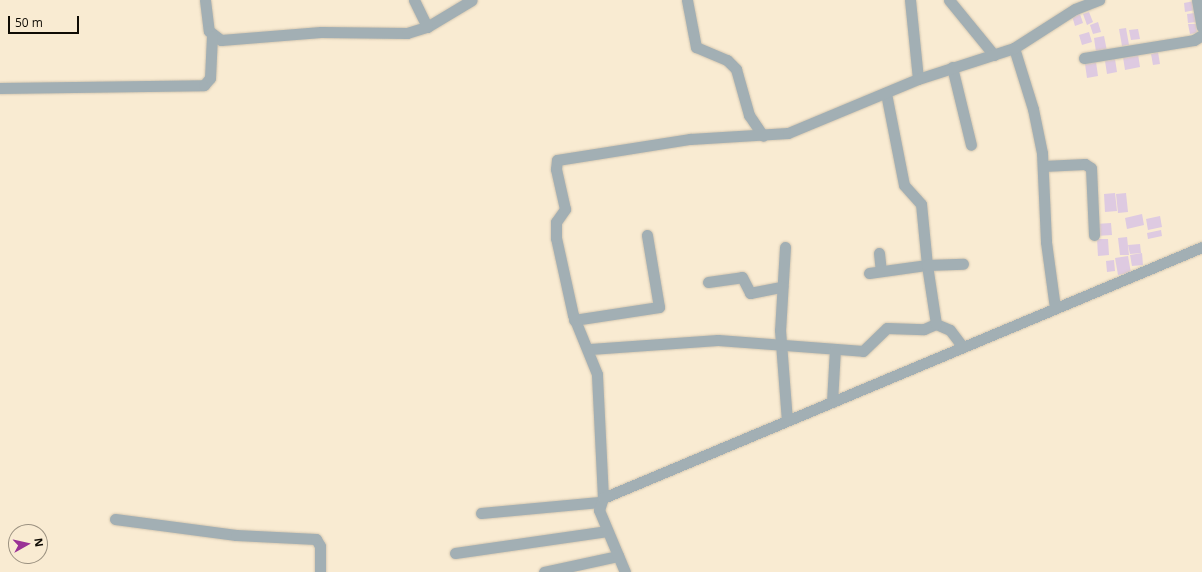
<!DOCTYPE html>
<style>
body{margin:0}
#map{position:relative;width:1202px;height:572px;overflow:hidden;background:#f9ebd2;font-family:"Open Sans",sans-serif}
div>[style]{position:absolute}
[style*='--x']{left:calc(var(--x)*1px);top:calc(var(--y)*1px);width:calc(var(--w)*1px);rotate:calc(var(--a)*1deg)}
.building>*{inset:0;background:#decae1}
.roads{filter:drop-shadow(0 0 1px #d4c7b1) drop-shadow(0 0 1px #d4c7b1)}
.minor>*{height:11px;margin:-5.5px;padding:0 5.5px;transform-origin:5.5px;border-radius:5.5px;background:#a2afb4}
span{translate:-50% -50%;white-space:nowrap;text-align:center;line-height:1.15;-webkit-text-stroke:3.5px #f9ebd2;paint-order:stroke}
.north{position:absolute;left:8px;top:524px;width:40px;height:40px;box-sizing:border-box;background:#f9ebd2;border:1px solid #9b9180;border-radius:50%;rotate:82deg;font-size:11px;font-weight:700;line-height:16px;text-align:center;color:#0f0b04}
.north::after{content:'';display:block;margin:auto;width:14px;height:18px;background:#9a3296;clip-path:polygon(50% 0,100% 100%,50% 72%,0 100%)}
.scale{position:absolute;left:8px;top:16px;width:71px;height:18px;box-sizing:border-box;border:2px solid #0f0b04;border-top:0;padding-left:5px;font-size:12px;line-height:14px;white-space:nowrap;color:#0f0b04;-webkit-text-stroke:3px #f9ebd2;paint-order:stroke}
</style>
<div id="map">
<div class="building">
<i style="clip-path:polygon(1194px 1px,1195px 10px,1185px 12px,1184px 3px)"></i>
<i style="clip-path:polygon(1089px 12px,1093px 22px,1087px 25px,1083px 14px)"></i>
<i style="clip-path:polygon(1195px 13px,1196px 22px,1188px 23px,1187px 14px)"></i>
<i style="clip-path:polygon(1080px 14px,1083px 23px,1075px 26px,1072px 16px)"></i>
<i style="clip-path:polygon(1098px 22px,1101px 32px,1093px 34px,1090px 25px)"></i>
<i style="clip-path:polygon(1188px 24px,1196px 24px,1197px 33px,1190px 34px)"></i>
<i style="clip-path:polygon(1126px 28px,1129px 45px,1122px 46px,1119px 29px)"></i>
<i style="clip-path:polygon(1138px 29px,1140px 39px,1131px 40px,1129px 30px)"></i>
<i style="clip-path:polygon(1089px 32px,1092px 42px,1082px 45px,1079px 35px)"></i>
<i style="clip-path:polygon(1104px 36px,1107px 51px,1096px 52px,1094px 38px)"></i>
<i style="clip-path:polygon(1158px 52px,1160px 64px,1153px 65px,1151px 54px)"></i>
<i style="clip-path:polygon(1138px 54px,1140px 67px,1125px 70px,1123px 57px)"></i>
<i style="clip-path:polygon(1115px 59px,1117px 72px,1107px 74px,1105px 61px)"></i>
<i style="clip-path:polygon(1096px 62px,1098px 76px,1087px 78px,1085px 64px)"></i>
<i style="clip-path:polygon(1115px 193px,1117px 211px,1105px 212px,1104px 194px)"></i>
<i style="clip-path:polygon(1126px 193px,1128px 212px,1118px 213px,1116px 194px)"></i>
<i style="clip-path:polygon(1142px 214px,1144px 225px,1127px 229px,1125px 218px)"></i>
<i style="clip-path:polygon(1160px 216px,1162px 227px,1148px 230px,1146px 219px)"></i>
<i style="clip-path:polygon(1111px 223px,1112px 235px,1096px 236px,1095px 224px)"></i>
<i style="clip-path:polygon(1161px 230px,1162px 236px,1148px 239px,1147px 233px)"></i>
<i style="clip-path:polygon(1127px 237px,1129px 255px,1120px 255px,1118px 238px)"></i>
<i style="clip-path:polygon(1097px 239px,1108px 239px,1109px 255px,1098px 256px)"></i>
<i style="clip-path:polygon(1140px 244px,1141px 253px,1130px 254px,1128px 245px)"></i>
<i style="clip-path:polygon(1142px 253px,1143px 265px,1132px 266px,1130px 255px)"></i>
<i style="clip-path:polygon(1128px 256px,1131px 273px,1118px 275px,1115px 258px)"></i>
<i style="clip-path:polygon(1114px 260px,1115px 271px,1107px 272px,1106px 261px)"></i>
</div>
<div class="roads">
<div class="minor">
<i style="--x:205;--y:0;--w:31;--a:83"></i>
<i style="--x:209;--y:31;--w:15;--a:37"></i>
<i style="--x:221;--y:40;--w:100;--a:-4.6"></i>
<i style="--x:321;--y:32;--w:86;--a:0.7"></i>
<i style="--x:407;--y:33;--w:21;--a:-17"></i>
<i style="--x:427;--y:27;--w:52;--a:-31"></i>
<i style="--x:414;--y:0;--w:30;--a:64"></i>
<i style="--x:687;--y:0;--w:48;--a:79.2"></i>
<i style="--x:696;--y:47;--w:34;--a:23"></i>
<i style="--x:727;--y:60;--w:13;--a:45"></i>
<i style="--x:736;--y:69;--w:48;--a:74.2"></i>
<i style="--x:749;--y:115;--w:25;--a:56"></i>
<i style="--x:910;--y:0;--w:79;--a:84.2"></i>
<i style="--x:949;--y:0;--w:71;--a:50.7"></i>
<i style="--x:1197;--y:0;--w:27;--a:80"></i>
<i style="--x:1014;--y:48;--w:64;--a:72.7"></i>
<i style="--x:1033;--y:109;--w:45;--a:78.4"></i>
<i style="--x:1042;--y:153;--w:89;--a:87.4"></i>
<i style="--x:1046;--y:242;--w:67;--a:82.2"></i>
<i style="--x:1084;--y:58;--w:111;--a:-9.3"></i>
<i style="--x:1194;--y:40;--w:9;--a:-32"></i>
<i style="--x:952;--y:67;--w:80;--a:76.3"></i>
<i style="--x:0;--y:88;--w:204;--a:-0.8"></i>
<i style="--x:204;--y:85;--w:9;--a:-49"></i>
<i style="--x:210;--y:78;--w:42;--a:-87.3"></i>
<i style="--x:1043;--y:166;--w:42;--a:-2.7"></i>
<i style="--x:1085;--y:164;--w:7;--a:34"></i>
<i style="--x:1091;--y:168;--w:67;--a:87.4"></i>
<i style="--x:785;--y:247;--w:83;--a:93.4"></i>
<i style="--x:780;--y:330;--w:90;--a:85.6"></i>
<i style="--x:879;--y:253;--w:18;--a:84"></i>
<i style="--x:869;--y:273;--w:59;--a:-7.9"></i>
<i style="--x:927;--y:265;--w:61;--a:-95.6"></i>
<i style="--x:921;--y:204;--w:25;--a:-132"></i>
<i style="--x:904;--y:185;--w:94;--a:-101.1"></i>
<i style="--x:708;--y:282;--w:34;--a:-8"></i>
<i style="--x:742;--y:277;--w:18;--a:63"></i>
<i style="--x:750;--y:293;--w:33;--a:-11"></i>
<i style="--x:574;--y:320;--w:86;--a:-8.7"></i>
<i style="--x:659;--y:307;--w:73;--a:-99.5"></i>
<i style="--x:936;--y:324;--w:15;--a:23"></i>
<i style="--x:950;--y:330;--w:21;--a:53"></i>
<i style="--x:590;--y:349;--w:128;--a:-4"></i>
<i style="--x:718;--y:340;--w:145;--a:4.3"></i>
<i style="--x:863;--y:351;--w:33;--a:-44"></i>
<i style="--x:887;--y:328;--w:37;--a:2"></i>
<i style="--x:924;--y:329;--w:13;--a:-23"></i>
<i style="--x:936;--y:324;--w:60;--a:-98.7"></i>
<i style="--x:927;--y:265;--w:36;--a:-2"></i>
<i style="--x:832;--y:402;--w:53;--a:-86.8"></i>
<i style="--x:603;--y:498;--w:124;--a:-92.8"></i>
<i style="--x:597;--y:374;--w:64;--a:-112.1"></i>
<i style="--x:573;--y:315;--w:79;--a:-102.4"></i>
<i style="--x:556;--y:238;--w:16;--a:-90"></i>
<i style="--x:556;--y:222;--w:16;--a:-55"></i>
<i style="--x:565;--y:209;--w:41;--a:-102.7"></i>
<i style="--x:556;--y:169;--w:9;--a:-84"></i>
<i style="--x:557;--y:160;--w:135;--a:-9"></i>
<i style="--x:690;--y:139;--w:98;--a:-3.5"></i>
<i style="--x:788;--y:133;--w:141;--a:-22.6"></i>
<i style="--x:918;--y:79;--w:101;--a:-17.9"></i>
<i style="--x:1014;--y:48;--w:72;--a:-32.6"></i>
<i style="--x:1075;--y:9;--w:26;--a:-21"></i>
<i style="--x:481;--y:513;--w:119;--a:-5.3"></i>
<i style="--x:115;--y:519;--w:122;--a:7.5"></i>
<i style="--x:236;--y:535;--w:80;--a:2.9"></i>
<i style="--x:316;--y:539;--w:8;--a:60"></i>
<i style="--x:320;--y:546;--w:26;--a:90"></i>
<i style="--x:455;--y:553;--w:154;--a:-8.2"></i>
<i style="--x:544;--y:572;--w:76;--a:-12.2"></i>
<i style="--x:625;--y:572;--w:67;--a:-112.8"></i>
<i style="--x:599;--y:510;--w:13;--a:-72"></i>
<i style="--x:603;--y:498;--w:649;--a:-22.74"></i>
</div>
</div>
<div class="north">N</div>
<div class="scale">50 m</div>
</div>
